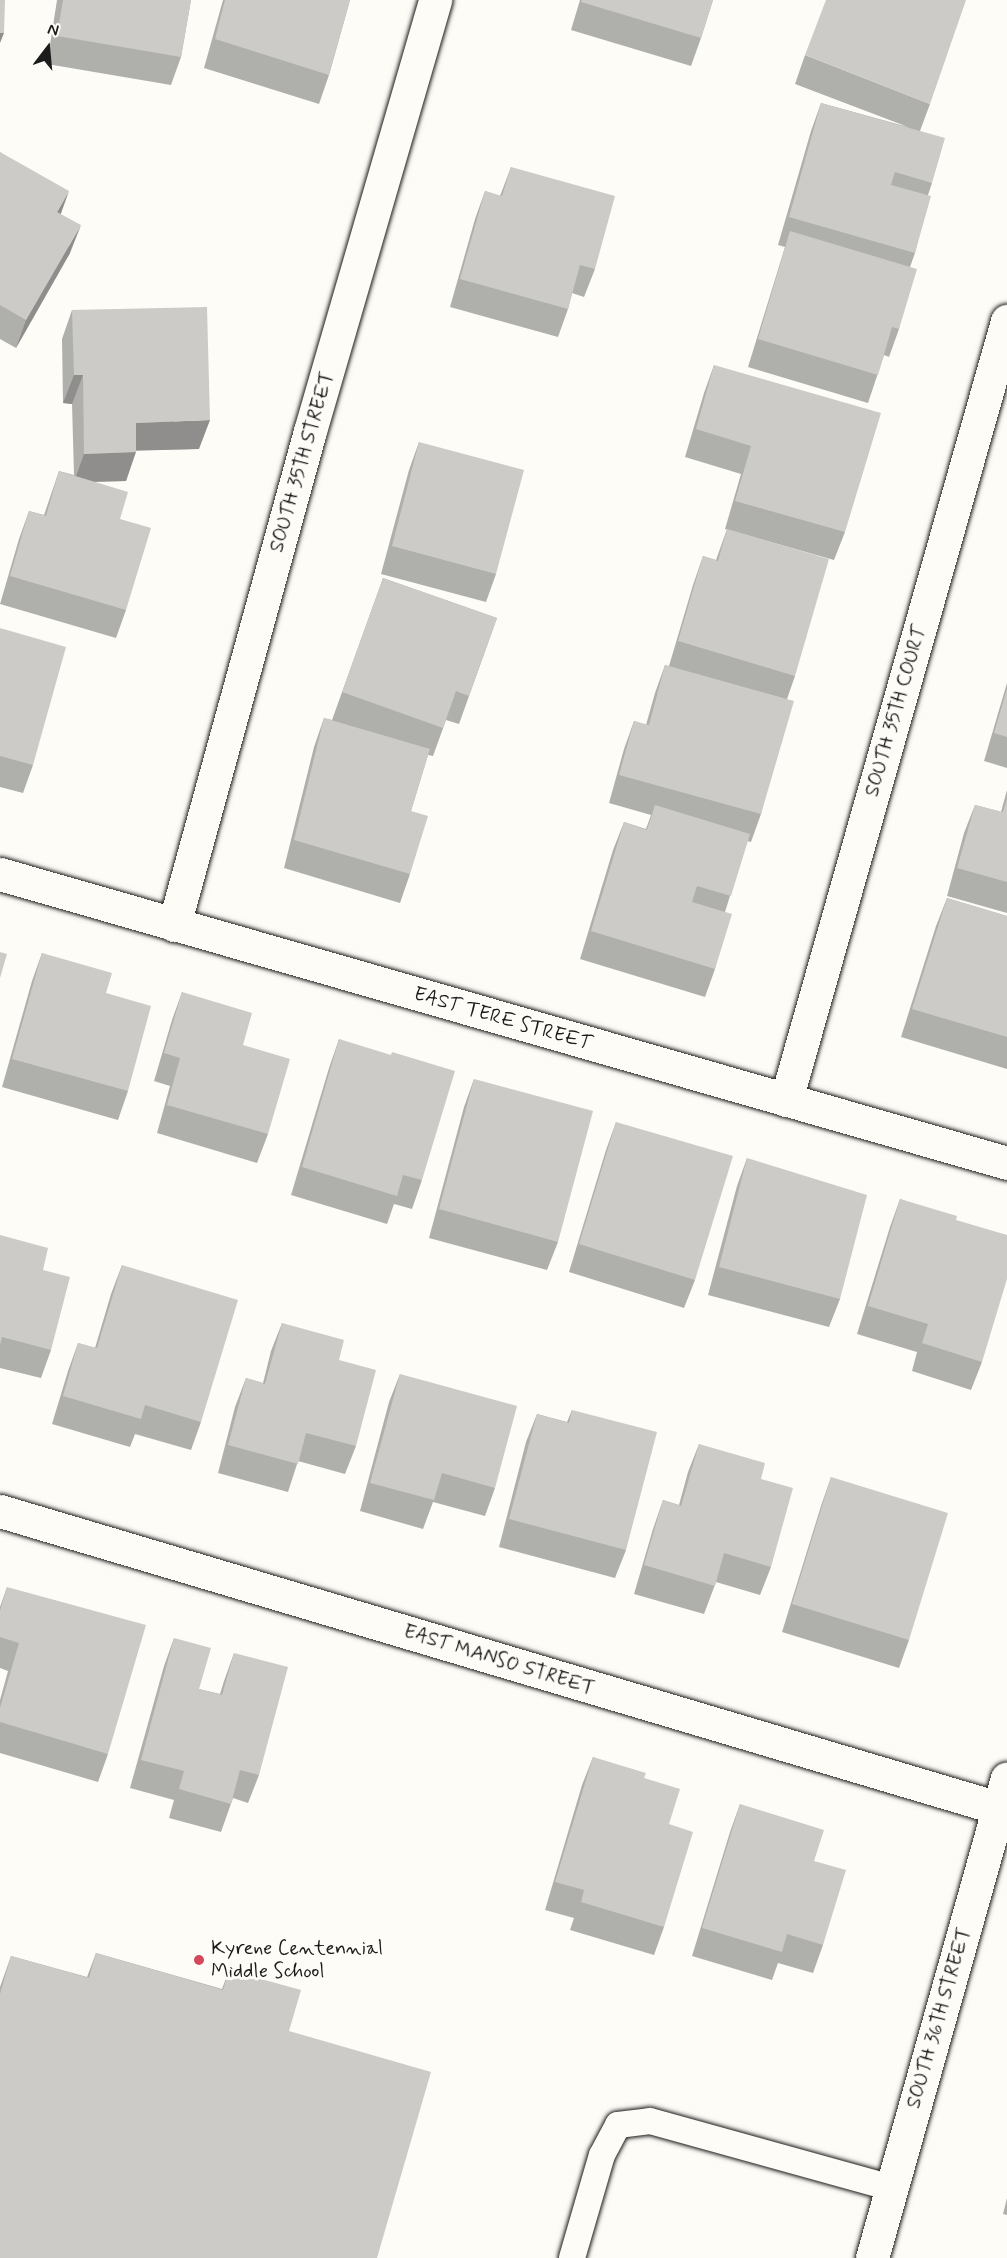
<!DOCTYPE html>
<style>
body{margin:0}
#map{position:relative;width:1007px;height:2258px;overflow:hidden;background:#fdfcf7;font-family:Mynerve,sans-serif}
div>[style]{position:absolute}
[style*='--x']{left:calc(var(--x)*1px);top:calc(var(--y)*1px);width:calc(var(--w)*1px);rotate:calc(var(--a)*1deg)}
.roads{filter:drop-shadow(0 0 2px #1c1c1c) drop-shadow(0 0 2px #1c1c1c)}
.lane>*{height:26px;margin:-13px;padding:0 13px;transform-origin:13px;border-radius:13px;background:#fdfcf7}
.street>*{height:33px;margin:-16.5px;padding:0 16.5px;transform-origin:16.5px;border-radius:16.5px;background:#fdfcf7}
.secondary>*{height:33px;margin:-16.5px;padding:0 16.5px;transform-origin:16.5px;border-radius:16.5px;background:#fdfcf7}
.wall>*{inset:0;background:#afafac}
.shaded-wall>*{inset:0;background:#8f8e8c}
.building>*{inset:0;background:#cccbc8}
.dots>*{width:16px;height:16px;translate:-50% -50%;box-sizing:border-box;border:3px solid #fdfcf7;border-radius:50%}
span{translate:-50% -50%;white-space:nowrap;text-align:center;line-height:1.15;-webkit-text-stroke:6px #fdfcf7;paint-order:stroke}
.street-label{font-size:20px;color:#1c1c1c}
.poi-label{font-size:20px;color:#1c1c1c}
.left{translate:0 -50%;text-align:left}
.north{position:absolute;left:18px;top:18px;width:60px;height:60px;-webkit-text-stroke:4px #fdfcf7;paint-order:stroke;rotate:16deg;font-size:16px;font-weight:700;line-height:24px;text-align:center;color:#1c1c1c}
.north::after{content:'';display:block;margin:auto;width:21px;height:27px;background:#1c1c1c;clip-path:polygon(50% 0,100% 100%,50% 72%,0 100%)}
</style>
<div id="map">
<div class="roads">
<div class="lane">
<i style="--x:572;--y:2258;--w:107;--a:-73.8"></i>
<i style="--x:602;--y:2155;--w:34;--a:-62"></i>
<i style="--x:618;--y:2125;--w:32;--a:-7"></i>
<i style="--x:650;--y:2121;--w:251;--a:15.5"></i>
</div>
<div class="street">
<i style="--x:0;--y:874;--w:1048;--a:16.01"></i>
<i style="--x:174;--y:925;--w:512;--a:-74.61"></i>
<i style="--x:310;--y:431;--w:449;--a:-73.8"></i>
<i style="--x:786;--y:1100;--w:810;--a:-74.16"></i>
<i style="--x:0;--y:1511;--w:1041;--a:16.57"></i>
</div>
<div class="secondary">
<i style="--x:872;--y:2258;--w:498;--a:-74.3"></i>
</div>
</div>
<div class="wall">
<i style="clip-path:polygon(57px 0,191px 0,181px 57px,171px 85px,47px 64px)"></i>
<i style="clip-path:polygon(223px 0,350px 0,329px 75px,319px 104px,204px 68px)"></i>
<i style="clip-path:polygon(580px 0,713px 0,701px 38px,691px 66px,571px 30px)"></i>
<i style="clip-path:polygon(805px 55px,930px 104px,920px 131px,932px 183px,928px 195px,915px 253px,910px 267px,899px 329px,889px 357px,884px 355px,868px 403px,748px 367px,785px 247px,778px 245px,811px 131px,821px 103px,908px 127px,795px 84px)"></i>
<i style="clip-path:polygon(0 152px,61px 214px,70px 253px,16px 348px,0 339px)"></i>
<i style="clip-path:polygon(511px 167px,595px 269px,584px 297px,572px 293px,568px 309px,558px 337px,450px 307px,475px 219px,485px 191px,500px 196px)"></i>
<i style="clip-path:polygon(72px 310px,199px 449px,136px 450px,126px 481px,95px 482px,120px 519px,126px 610px,116px 638px,0 604px,19px 539px,29px 511px,44px 515px,59px 471px,74px 475px,72px 404px,63px 403px,62px 339px)"></i>
<i style="clip-path:polygon(714px 365px,845px 532px,834px 560px,725px 529px,741px 474px,685px 457px,704px 393px)"></i>
<i style="clip-path:polygon(419px 442px,496px 574px,486px 602px,381px 574px,409px 470px)"></i>
<i style="clip-path:polygon(727px 529px,795px 676px,787px 699px,761px 814px,751px 842px,747px 841px,725px 912px,715px 969px,705px 997px,580px 959px,613px 850px,624px 822px,646px 829px,651px 815px,609px 803px,624px 749px,634px 721px,646px 725px,655px 693px,665px 665px,669px 666px,693px 585px,703px 556px,716px 560px)"></i>
<i style="clip-path:polygon(383px 578px,497px 618px,459px 724px,446px 720px,433px 756px,428px 755px,411px 811px,410px 874px,400px 903px,284px 868px,314px 747px,324px 718px,332px 720px)"></i>
<i style="clip-path:polygon(0 628px,33px 765px,23px 793px,0 787px)"></i>
<i style="clip-path:polygon(1007px 683px,1007px 768px,984px 761px)"></i>
<i style="clip-path:polygon(1007px 790px,1007px 913px,947px 896px,964px 833px,975px 805px,1001px 812px)"></i>
<i style="clip-path:polygon(947px 898px,1007px 916px,1007px 1069px,901px 1037px,936px 926px)"></i>
<i style="clip-path:polygon(42px 953px,106px 993px,128px 1091px,118px 1120px,2px 1087px,32px 981px)"></i>
<i style="clip-path:polygon(182px 992px,243px 1045px,268px 1134px,257px 1163px,157px 1133px,170px 1086px,154px 1081px,172px 1020px)"></i>
<i style="clip-path:polygon(339px 1039px,422px 1180px,412px 1209px,394px 1204px,387px 1224px,291px 1195px,329px 1068px)"></i>
<i style="clip-path:polygon(474px 1079px,558px 1242px,547px 1270px,429px 1238px,464px 1107px)"></i>
<i style="clip-path:polygon(616px 1122px,695px 1280px,684px 1308px,569px 1272px,606px 1150px)"></i>
<i style="clip-path:polygon(747px 1158px,840px 1299px,829px 1327px,708px 1295px,737px 1186px)"></i>
<i style="clip-path:polygon(900px 1199px,956px 1220px,982px 1362px,971px 1390px,912px 1371px,917px 1352px,857px 1334px,890px 1227px)"></i>
<i style="clip-path:polygon(0 1235px,43px 1270px,51px 1350px,41px 1378px,0 1368px)"></i>
<i style="clip-path:polygon(122px 1265px,201px 1422px,191px 1450px,135px 1434px,130px 1447px,52px 1424px,68px 1371px,78px 1343px,95px 1348px,111px 1294px)"></i>
<i style="clip-path:polygon(282px 1323px,339px 1360px,356px 1446px,345px 1474px,298px 1461px,288px 1492px,218px 1473px,235px 1407px,246px 1378px,263px 1383px,271px 1351px)"></i>
<i style="clip-path:polygon(400px 1374px,495px 1488px,485px 1516px,433px 1502px,423px 1529px,360px 1511px,389px 1402px)"></i>
<i style="clip-path:polygon(572px 1410px,626px 1550px,615px 1578px,499px 1547px,526px 1442px,537px 1414px,567px 1422px)"></i>
<i style="clip-path:polygon(699px 1444px,761px 1479px,771px 1567px,760px 1595px,716px 1582px,704px 1614px,634px 1594px,653px 1529px,663px 1500px,679px 1505px,688px 1472px)"></i>
<i style="clip-path:polygon(831px 1477px,909px 1640px,899px 1668px,782px 1632px,821px 1506px)"></i>
<i style="clip-path:polygon(7px 1587px,108px 1754px,98px 1782px,0 1753px,0 1700px,8px 1671px,0 1668px,0 1607px)"></i>
<i style="clip-path:polygon(174px 1638px,199px 1689px,220px 1694px,224px 1681px,234px 1653px,259px 1775px,248px 1803px,233px 1798px,221px 1832px,169px 1818px,174px 1800px,130px 1788px,164px 1666px)"></i>
<i style="clip-path:polygon(593px 1757px,644px 1778px,669px 1824px,664px 1927px,654px 1955px,570px 1930px,574px 1918px,545px 1910px,582px 1785px)"></i>
<i style="clip-path:polygon(740px 1804px,814px 1861px,823px 1945px,813px 1973px,778px 1963px,772px 1980px,692px 1956px,730px 1832px)"></i>
<i style="clip-path:polygon(96px 1953px,222px 1989px,229px 1970px,289px 2031px,0 2258px,0 1987px,11px 1956px,87px 1977px)"></i>
<i style="clip-path:polygon(1007px 2198px,1007px 2215px,1003px 2214px)"></i>
</div>
<div class="shaded-wall">
<i style="clip-path:polygon(0 33px,4px 33px,0 43px)"></i>
<i style="clip-path:polygon(69px 191px,59px 219px,57px 212px)"></i>
<i style="clip-path:polygon(81px 225px,70px 253px,16px 348px,26px 320px)"></i>
<i style="clip-path:polygon(74px 375px,83px 375px,72px 404px,63px 403px)"></i>
<i style="clip-path:polygon(210px 420px,199px 449px,125px 451px,136px 423px)"></i>
<i style="clip-path:polygon(136px 452px,126px 481px,74px 482px,84px 454px)"></i>
</div>
<div class="building">
<i style="clip-path:polygon(0 0,5px 0,4px 33px,0 33px)"></i>
<i style="clip-path:polygon(63px 0,191px 0,181px 57px,57px 36px)"></i>
<i style="clip-path:polygon(225px 0,350px 0,329px 75px,215px 39px)"></i>
<i style="clip-path:polygon(582px 0,713px 0,701px 38px,581px 2px)"></i>
<i style="clip-path:polygon(826px 0,966px 0,930px 104px,805px 55px)"></i>
<i style="clip-path:polygon(821px 103px,945px 138px,932px 183px,895px 172px,891px 185px,931px 196px,915px 253px,789px 217px)"></i>
<i style="clip-path:polygon(0 152px,69px 191px,57px 212px,81px 225px,26px 320px,0 305px)"></i>
<i style="clip-path:polygon(511px 167px,615px 196px,595px 269px,580px 265px,568px 309px,460px 279px,485px 191px,502px 196px)"></i>
<i style="clip-path:polygon(790px 231px,917px 269px,899px 329px,892px 327px,878px 375px,758px 339px)"></i>
<i style="clip-path:polygon(207px 307px,210px 420px,136px 423px,136px 452px,84px 454px,83px 375px,74px 375px,72px 310px)"></i>
<i style="clip-path:polygon(714px 365px,881px 413px,845px 532px,735px 501px,751px 446px,696px 429px)"></i>
<i style="clip-path:polygon(419px 442px,524px 470px,496px 574px,392px 546px)"></i>
<i style="clip-path:polygon(59px 471px,128px 492px,120px 519px,151px 528px,126px 610px,10px 576px,29px 511px,46px 516px)"></i>
<i style="clip-path:polygon(727px 529px,829px 559px,795px 676px,678px 641px,703px 556px,718px 561px)"></i>
<i style="clip-path:polygon(383px 578px,497px 618px,469px 696px,456px 691px,443px 728px,342px 692px)"></i>
<i style="clip-path:polygon(0 628px,66px 647px,33px 765px,0 756px)"></i>
<i style="clip-path:polygon(665px 665px,794px 701px,761px 814px,619px 775px,634px 721px,649px 725px)"></i>
<i style="clip-path:polygon(1007px 689px,1007px 737px,994px 733px)"></i>
<i style="clip-path:polygon(324px 718px,430px 749px,411px 811px,428px 816px,410px 874px,294px 840px)"></i>
<i style="clip-path:polygon(1007px 799px,1007px 882px,957px 868px,975px 805px,1003px 812px)"></i>
<i style="clip-path:polygon(655px 805px,750px 834px,731px 896px,697px 886px,692px 902px,732px 914px,715px 969px,591px 931px,624px 822px,647px 830px)"></i>
<i style="clip-path:polygon(947px 898px,1007px 916px,1007px 1037px,912px 1009px)"></i>
<i style="clip-path:polygon(0 952px,7px 954px,0 978px)"></i>
<i style="clip-path:polygon(42px 953px,112px 973px,106px 993px,151px 1006px,128px 1091px,12px 1059px)"></i>
<i style="clip-path:polygon(182px 992px,252px 1013px,243px 1045px,290px 1059px,268px 1134px,167px 1105px,180px 1058px,164px 1053px)"></i>
<i style="clip-path:polygon(339px 1039px,391px 1055px,392px 1052px,455px 1071px,422px 1180px,403px 1175px,397px 1196px,302px 1167px)"></i>
<i style="clip-path:polygon(474px 1079px,593px 1111px,558px 1242px,439px 1209px)"></i>
<i style="clip-path:polygon(616px 1122px,733px 1156px,695px 1280px,579px 1244px)"></i>
<i style="clip-path:polygon(747px 1158px,867px 1195px,840px 1299px,719px 1267px)"></i>
<i style="clip-path:polygon(900px 1199px,957px 1216px,956px 1220px,1007px 1235px,1007px 1279px,982px 1362px,922px 1343px,928px 1324px,868px 1306px)"></i>
<i style="clip-path:polygon(0 1235px,48px 1248px,43px 1270px,70px 1277px,51px 1350px,2px 1337px,0 1345px)"></i>
<i style="clip-path:polygon(122px 1265px,238px 1300px,201px 1422px,145px 1405px,141px 1419px,63px 1396px,78px 1343px,97px 1348px)"></i>
<i style="clip-path:polygon(282px 1323px,344px 1340px,339px 1360px,376px 1370px,356px 1446px,306px 1433px,298px 1464px,228px 1445px,246px 1378px,265px 1384px)"></i>
<i style="clip-path:polygon(400px 1374px,517px 1406px,495px 1488px,442px 1473px,434px 1500px,370px 1483px)"></i>
<i style="clip-path:polygon(572px 1410px,657px 1432px,626px 1550px,509px 1519px,537px 1414px,569px 1423px)"></i>
<i style="clip-path:polygon(699px 1444px,765px 1463px,761px 1479px,793px 1488px,771px 1567px,724px 1553px,715px 1586px,644px 1565px,663px 1500px,681px 1506px)"></i>
<i style="clip-path:polygon(831px 1477px,948px 1513px,909px 1640px,792px 1604px)"></i>
<i style="clip-path:polygon(7px 1587px,146px 1625px,108px 1754px,0 1722px,0 1708px,19px 1643px,0 1637px,0 1611px)"></i>
<i style="clip-path:polygon(174px 1638px,211px 1648px,199px 1689px,222px 1695px,234px 1653px,288px 1667px,259px 1775px,240px 1770px,231px 1804px,179px 1789px,184px 1771px,141px 1760px)"></i>
<i style="clip-path:polygon(593px 1757px,646px 1773px,644px 1778px,680px 1789px,669px 1824px,693px 1832px,664px 1927px,581px 1902px,584px 1890px,555px 1882px)"></i>
<i style="clip-path:polygon(740px 1804px,824px 1830px,814px 1861px,846px 1870px,823px 1945px,787px 1934px,782px 1952px,702px 1928px)"></i>
<i style="clip-path:polygon(96px 1953px,223px 1990px,229px 1970px,301px 1990px,289px 2031px,431px 2072px,377px 2258px,0 2258px,0 1994px,11px 1956px,89px 1978px)"></i>
</div>
<div class="dots">
<i style="left:199px;top:1960px;background:#d1495b"></i>
</div>
<div class="street-label">
<span style="left:302px;top:462px;rotate:-74deg">SOUTH 35TH STREET</span>
<span style="left:896px;top:711px;rotate:-74deg">SOUTH 35TH COURT</span>
<span style="left:503px;top:1019px;rotate:16deg">EAST TERE STREET</span>
<span style="left:499px;top:1660px;rotate:17deg">EAST MANSO STREET</span>
<span style="left:939px;top:2018px;rotate:-74deg">SOUTH 36TH STREET</span>
</div>
<div class="poi-label">
<span class="left" style="left:211px;top:1960px">Kyrene Centennial<br>Middle School</span>
</div>
<div class="north">N</div>
</div>
